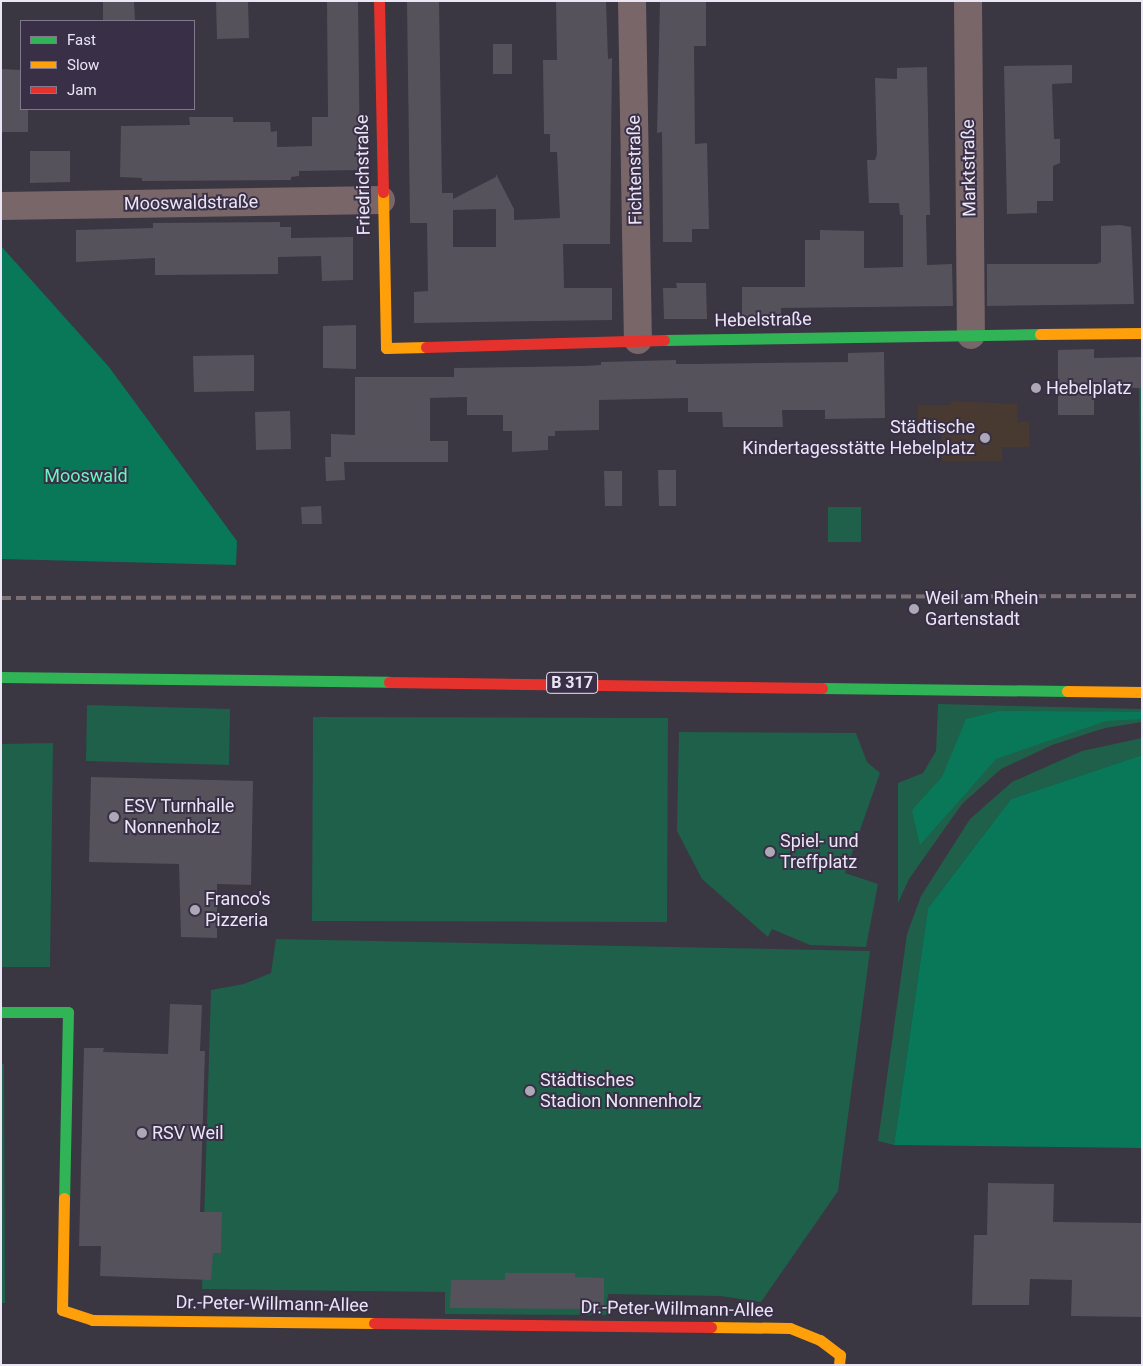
<!DOCTYPE html>
<meta charset="utf-8">
<style>
body{margin:0}
#map{position:relative;width:1143px;height:1366px;overflow:hidden;background:#3a3642;font-family:Roboto,sans-serif}
div>[style]{position:absolute}
[style*='--x']{left:calc(var(--x)*1px);top:calc(var(--y)*1px);width:calc(var(--w)*1px);rotate:calc(var(--a)*1deg)}
.education>*{inset:0;background:#483931}
.green>*{inset:0;background:#1e604a}
.forest>*{inset:0;background:#087858}
.building>*{inset:0;background:#56525c}
.street>*{height:28px;margin:-14px;padding:0 14px;transform-origin:14px;border-radius:14px;background:#796669}
.fast>*{height:11px;margin:-5.5px;padding:0 5.5px;transform-origin:5.5px;border-radius:5.5px;background:#30b455}
.slow>*{height:11px;margin:-5.5px;padding:0 5.5px;transform-origin:5.5px;border-radius:5.5px;background:#ff9f0a}
.jam>*{height:11px;margin:-5.5px;padding:0 5.5px;transform-origin:5.5px;border-radius:5.5px;background:#e5322d}
.rail>*{height:4px;margin-top:-2px;transform-origin:0;background:repeating-linear-gradient(90deg,#7b6f74 0 10px,transparent 0 15px)}
.dots>*{width:14px;height:14px;translate:-50% -50%;box-sizing:border-box;border:2px solid #393048;border-radius:50%}
span{translate:-50% -50%;white-space:nowrap;text-align:center;line-height:1.15;-webkit-text-stroke:4px #393048;paint-order:stroke}
.shield-label span{padding:1px 4px;background:#393048;border:1px solid;border-radius:4px;-webkit-text-stroke-width:0}
.shield-label{font-size:16px;color:#ebe6f5;font-weight:700}
.street-label{font-size:18px;color:#ebe6f5}
.poi-label{font-size:18px;color:#ebe6f5}
.left{translate:0 -50%;text-align:left}
.right{translate:-100% -50%;text-align:right}
.park-label{font-size:18px;color:#6bf5be}
.frame{position:absolute;inset:0;border:2px solid #ebe6f5;pointer-events:none}
.legend{position:absolute;left:20px;top:20px;width:175px;height:90px;box-sizing:border-box;background:#393048;border:1px solid #80798d;margin:0;padding:6px 9px;list-style:none;font-size:15px;color:#ebe6f5}
.legend li{display:flex;align-items:center;gap:10px;height:25px}
.legend b{width:25px;border:1px solid #80798d}
</style>
<div id="map">
<div class="education">
<i style="clip-path:polygon(951px 401px,1017px 404px,1018px 422px,1029px 422px,1029px 447px,1002px 447px,1002px 461px,942px 461px,942px 426px,918px 423px,918px 405px,950px 405px)"></i>
</div>
<div class="green">
<i style="clip-path:polygon(1139px 387px,1142px 387px,1142px 543px,1141px 543px)"></i>
<i style="clip-path:polygon(828px 507px,861px 507px,861px 542px,828px 542px)"></i>
<i style="clip-path:polygon(938px 704px,1142px 709px,1142px 722px,1105px 728px,1052px 745px,1001px 769px,962px 804px,909px 879px,898px 903px,898px 783px,923px 773px,936px 751px)"></i>
<i style="clip-path:polygon(87px 705px,230px 709px,229px 765px,86px 761px)"></i>
<i style="clip-path:polygon(313px 717px,668px 718px,667px 922px,312px 921px)"></i>
<i style="clip-path:polygon(679px 732px,856px 733px,867px 762px,880px 773px,845px 873px,878px 884px,866px 947px,810px 945px,772px 929px,768px 937px,702px 879px,677px 831px)"></i>
<i style="clip-path:polygon(1142px 738px,1142px 755px,1011px 799px,928px 908px,894px 1145px,878px 1141px,907px 934px,921px 896px,970px 819px,1012px 782px,1082px 751px)"></i>
<i style="clip-path:polygon(53px 743px,50px 967px,1px 967px,1px 744px)"></i>
<i style="clip-path:polygon(276px 939px,870px 951px,838px 1191px,761px 1302px,720px 1296px,608px 1294px,607px 1315px,445px 1314px,445px 1292px,202px 1289px,211px 990px,244px 984px,271px 973px)"></i>
<i style="clip-path:polygon(1px 1064px,4px 1064px,5px 1303px,1px 1303px)"></i>
</div>
<div class="forest">
<i style="clip-path:polygon(1px 246px,109px 367px,237px 541px,236px 565px,1px 559px)"></i>
<i style="clip-path:polygon(999px 711px,1142px 712px,1142px 719px,1106px 721px,996px 759px,920px 845px,912px 810px,942px 777px,966px 719px)"></i>
<i style="clip-path:polygon(1142px 755px,1142px 1148px,894px 1145px,928px 908px,1011px 799px)"></i>
</div>
<div class="building">
<i style="clip-path:polygon(103px 1px,134px 1px,135px 21px,103px 21px)"></i>
<i style="clip-path:polygon(216px 1px,248px 1px,249px 38px,217px 39px)"></i>
<i style="clip-path:polygon(327px 1px,358px 1px,360px 170px,299px 171px,299px 176px,291px 177px,291px 180px,142px 181px,142px 178px,120px 177px,121px 126px,190px 125px,189px 117px,233px 117px,233px 122px,270px 122px,271px 132px,277px 131px,277px 147px,312px 146px,312px 117px,328px 117px)"></i>
<i style="clip-path:polygon(evenodd,407px 1px,439px 1px,442px 193px,453px 193px,453px 199px,496px 177px,496px 174px,514px 209px,514px 220px,560px 218px,557px 152px,550px 152px,550px 134px,544px 134px,543px 60px,557px 60px,556px 1px,606px 1px,608px 59px,612px 58px,610px 244px,563px 244px,564px 288px,612px 288px,612px 320px,414px 323px,414px 292px,428px 291px,427px 223px,410px 223px,407px 1px,496px 209px,496px 247px,453px 247px,453px 210px,496px 209px)"></i>
<i style="clip-path:polygon(660px 1px,706px 1px,706px 46px,694px 46px,695px 144px,707px 143px,709px 229px,692px 229px,692px 242px,663px 242px,662px 132px,657px 133px)"></i>
<i style="clip-path:polygon(493px 44px,512px 44px,512px 74px,493px 74px)"></i>
<i style="clip-path:polygon(1072px 65px,1072px 83px,1052px 84px,1054px 139px,1060px 139px,1060px 163px,1053px 166px,1053px 201px,1037px 201px,1037px 213px,1007px 214px,1004px 66px)"></i>
<i style="clip-path:polygon(927px 67px,930px 215px,926px 215px,927px 265px,952px 264px,953px 306px,781px 308px,781px 317px,742px 318px,742px 287px,805px 287px,805px 240px,820px 240px,820px 230px,864px 231px,864px 268px,903px 267px,903px 215px,900px 215px,899px 203px,869px 203px,867px 160px,875px 160px,877px 154px,875px 78px,897px 79px,897px 68px)"></i>
<i style="clip-path:polygon(1px 69px,21px 70px,21px 109px,28px 109px,28px 132px,1px 132px)"></i>
<i style="clip-path:polygon(30px 151px,70px 151px,70px 182px,30px 183px)"></i>
<i style="clip-path:polygon(280px 222px,280px 227px,291px 227px,291px 238px,353px 237px,353px 280px,322px 281px,321px 256px,278px 257px,278px 274px,155px 275px,155px 258px,76px 262px,76px 230px,153px 228px,153px 223px)"></i>
<i style="clip-path:polygon(1120px 225px,1131px 227px,1134px 304px,987px 306px,987px 264px,1097px 264px,1101px 262px,1101px 226px)"></i>
<i style="clip-path:polygon(676px 283px,706px 283px,707px 319px,664px 319px,663px 288px,677px 288px)"></i>
<i style="clip-path:polygon(356px 325px,356px 369px,323px 368px,323px 326px)"></i>
<i style="clip-path:polygon(1094px 349px,1094px 358px,1142px 357px,1142px 388px,1094px 387px,1094px 415px,1058px 415px,1058px 350px)"></i>
<i style="clip-path:polygon(884px 352px,885px 418px,825px 419px,825px 410px,782px 410px,783px 427px,723px 427px,722px 412px,688px 412px,688px 398px,599px 400px,599px 430px,555px 431px,555px 436px,548px 436px,548px 450px,512px 452px,512px 431px,503px 431px,503px 415px,467px 415px,467px 397px,430px 398px,430px 441px,448px 441px,448px 462px,344px 462px,345px 480px,326px 481px,325px 457px,331px 457px,331px 434px,355px 435px,355px 377px,454px 377px,454px 368px,584px 366px,601px 365px,601px 362px,676px 360px,676px 364px,694px 364px,848px 362px,848px 353px)"></i>
<i style="clip-path:polygon(254px 355px,254px 391px,194px 392px,193px 356px)"></i>
<i style="clip-path:polygon(290px 411px,291px 449px,256px 450px,255px 412px)"></i>
<i style="clip-path:polygon(658px 470px,676px 470px,676px 506px,659px 506px)"></i>
<i style="clip-path:polygon(604px 471px,622px 471px,622px 506px,605px 506px)"></i>
<i style="clip-path:polygon(321px 506px,322px 524px,302px 524px,301px 507px)"></i>
<i style="clip-path:polygon(91px 777px,253px 781px,251px 885px,217px 884px,217px 938px,181px 937px,179px 864px,89px 862px)"></i>
<i style="clip-path:polygon(170px 1004px,202px 1005px,200px 1051px,205px 1051px,200px 1212px,222px 1212px,221px 1253px,213px 1253px,211px 1280px,100px 1276px,101px 1246px,79px 1246px,84px 1048px,104px 1048px,103px 1052px,168px 1054px)"></i>
<i style="clip-path:polygon(988px 1183px,1054px 1184px,1053px 1222px,1142px 1223px,1142px 1317px,1071px 1316px,1072px 1280px,1030px 1279px,1029px 1305px,972px 1305px,974px 1235px,987px 1235px)"></i>
<i style="clip-path:polygon(505px 1273px,575px 1273px,575px 1277px,604px 1278px,604px 1309px,450px 1308px,451px 1280px,505px 1280px)"></i>
</div>
<div class="street">
<i style="--x:632;--y:1;--w:339;--a:89"></i>
<i style="--x:968;--y:1;--w:334;--a:89.5"></i>
<i style="--x:1;--y:206;--w:380;--a:-0.9"></i>
</div>
<div class="fast">
<i style="--x:664;--y:340;--w:376;--a:-0.9"></i>
<i style="--x:1;--y:677;--w:388;--a:0.7"></i>
<i style="--x:822;--y:688;--w:245;--a:0.7"></i>
<i style="--x:1;--y:1012;--w:67;--a:0"></i>
<i style="--x:68;--y:1012;--w:186;--a:91.2"></i>
</div>
<div class="slow">
<i style="--x:383;--y:192;--w:156;--a:88.9"></i>
<i style="--x:386;--y:348;--w:40;--a:-1.4"></i>
<i style="--x:1040;--y:334;--w:102;--a:-0.6"></i>
<i style="--x:1067;--y:691;--w:75;--a:0.8"></i>
<i style="--x:64;--y:1198;--w:112;--a:91"></i>
<i style="--x:62;--y:1310;--w:32;--a:18"></i>
<i style="--x:92;--y:1320;--w:282;--a:0.6"></i>
<i style="--x:711;--y:1327;--w:79;--a:0.7"></i>
<i style="--x:790;--y:1328;--w:32;--a:22"></i>
<i style="--x:820;--y:1340;--w:25;--a:37"></i>
<i style="--x:840;--y:1355;--w:10;--a:96"></i>
</div>
<div class="jam">
<i style="--x:379;--y:1;--w:191;--a:88.8"></i>
<i style="--x:426;--y:347;--w:238;--a:-1.7"></i>
<i style="--x:389;--y:682;--w:433;--a:0.8"></i>
<i style="--x:374;--y:1323;--w:337;--a:0.7"></i>
</div>
<div class="rail">
<i style="--x:1;--y:598;--w:1141;--a:-0.1"></i>
</div>
<div class="dots">
<i style="left:1036px;top:388px;background:#ada8b6"></i>
<i style="left:985px;top:438px;background:#ada8b6"></i>
<i style="left:914px;top:609px;background:#ada8b6"></i>
<i style="left:114px;top:817px;background:#ada8b6"></i>
<i style="left:770px;top:852px;background:#ada8b6"></i>
<i style="left:195px;top:910px;background:#ada8b6"></i>
<i style="left:530px;top:1091px;background:#ada8b6"></i>
<i style="left:142px;top:1133px;background:#ada8b6"></i>
</div>
<div class="shield-label">
<span style="left:572px;top:683px">B 317</span>
</div>
<div class="street-label">
<span style="left:969px;top:168px;rotate:-91deg">Marktstraße</span>
<span style="left:635px;top:170px;rotate:-91deg">Fichtenstraße</span>
<span style="left:363px;top:175px;rotate:-91deg">Friedrichstraße</span>
<span style="left:191px;top:203px;rotate:-1deg">Mooswaldstraße</span>
<span style="left:763px;top:320px;rotate:-1deg">Hebelstraße</span>
<span style="left:272px;top:1304px;rotate:1deg">Dr.-Peter-Willmann-Allee</span>
<span style="left:677px;top:1309px;rotate:1deg">Dr.-Peter-Willmann-Allee</span>
</div>
<div class="poi-label">
<span class="left" style="left:1046px;top:388px">Hebelplatz</span>
<span class="right" style="left:975px;top:438px">Städtische<br>Kindertagesstätte Hebelplatz</span>
<span class="left" style="left:925px;top:609px">Weil am Rhein<br>Gartenstadt</span>
<span class="left" style="left:124px;top:817px">ESV Turnhalle<br>Nonnenholz</span>
<span class="left" style="left:780px;top:852px">Spiel- und<br>Treffplatz</span>
<span class="left" style="left:205px;top:910px">Franco's<br>Pizzeria</span>
<span class="left" style="left:540px;top:1091px">Städtisches<br>Stadion Nonnenholz</span>
<span class="left" style="left:152px;top:1133px">RSV Weil</span>
</div>
<div class="park-label">
<span style="left:86px;top:476px">Mooswald</span>
</div>
<div class="frame"></div>
<ul class="legend">
<li><b style="height:6px;background:#30b455"></b>Fast</li>
<li><b style="height:6px;background:#ff9f0a"></b>Slow</li>
<li><b style="height:6px;background:#e5322d"></b>Jam</li>
</ul>
</div>
